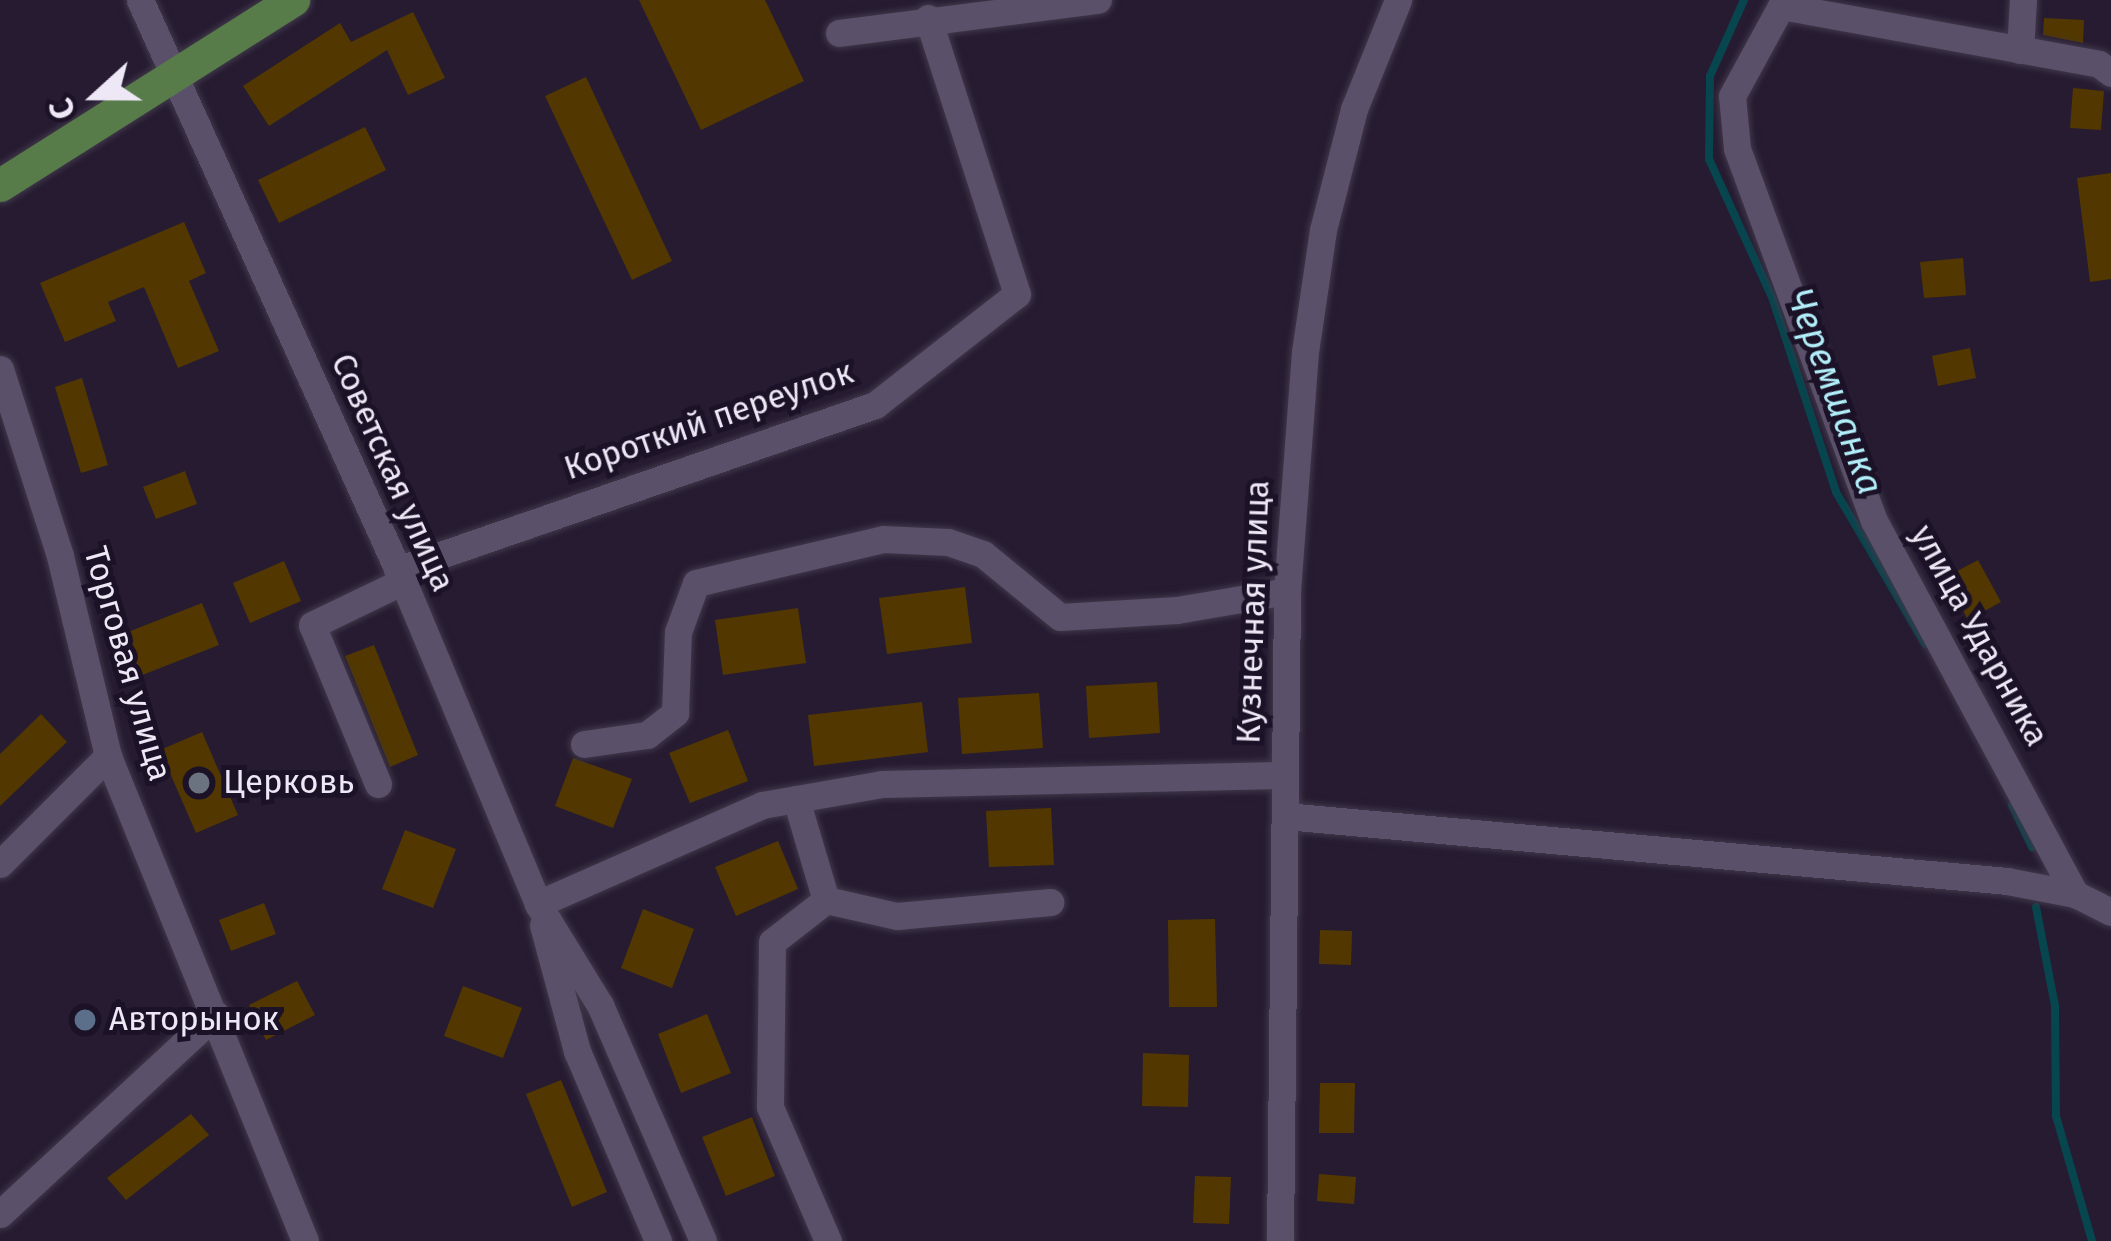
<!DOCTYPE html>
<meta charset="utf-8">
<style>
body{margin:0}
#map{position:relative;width:2111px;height:1241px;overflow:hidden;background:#261b31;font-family:"Fira Sans",sans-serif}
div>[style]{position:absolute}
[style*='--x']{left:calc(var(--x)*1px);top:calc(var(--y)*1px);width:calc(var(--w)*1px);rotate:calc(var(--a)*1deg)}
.stream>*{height:8px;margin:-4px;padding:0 4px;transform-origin:4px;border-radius:4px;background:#07464f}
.building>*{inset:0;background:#523800}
.roads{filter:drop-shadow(0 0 3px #40384a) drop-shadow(0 0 3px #40384a)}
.minor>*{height:27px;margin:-13.5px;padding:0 13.5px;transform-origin:13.5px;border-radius:13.5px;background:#5b5069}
.major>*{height:33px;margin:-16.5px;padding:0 16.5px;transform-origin:16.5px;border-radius:16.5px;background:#577c49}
.dots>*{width:33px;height:33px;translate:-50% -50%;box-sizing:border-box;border:6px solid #1c1227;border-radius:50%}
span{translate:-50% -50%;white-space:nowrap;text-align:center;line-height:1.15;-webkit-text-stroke:10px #1c1227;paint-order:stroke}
.street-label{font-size:33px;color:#ede7f6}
.poi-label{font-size:33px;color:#ede7f6}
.left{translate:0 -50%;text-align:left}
.water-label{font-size:36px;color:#b2effa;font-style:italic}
.north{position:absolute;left:36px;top:36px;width:120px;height:120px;-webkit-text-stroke:9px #1c1227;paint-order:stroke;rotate:249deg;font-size:33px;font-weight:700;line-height:48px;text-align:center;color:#ede7f6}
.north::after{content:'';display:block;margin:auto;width:42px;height:54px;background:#ede7f6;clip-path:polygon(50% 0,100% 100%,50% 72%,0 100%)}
</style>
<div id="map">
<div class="stream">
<i style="--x:1744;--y:0;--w:83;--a:114.1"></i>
<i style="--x:1710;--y:76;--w:83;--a:90.7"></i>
<i style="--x:1709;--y:159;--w:152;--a:65.5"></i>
<i style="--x:1772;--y:297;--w:205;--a:71.8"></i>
<i style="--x:1836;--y:492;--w:176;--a:59.6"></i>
<i style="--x:2012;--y:805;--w:47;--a:64.5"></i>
<i style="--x:2036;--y:907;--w:101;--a:79.1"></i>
<i style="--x:2055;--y:1006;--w:110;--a:89.5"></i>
<i style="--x:2056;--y:1116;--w:130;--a:73.9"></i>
</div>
<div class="building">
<i style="clip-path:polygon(639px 0,765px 0,804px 81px,701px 130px)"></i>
<i style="clip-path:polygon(413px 12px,445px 78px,408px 95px,387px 50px,269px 126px,243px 86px,340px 23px,351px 42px)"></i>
<i style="clip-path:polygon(2044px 18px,2084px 20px,2083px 43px,2043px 35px)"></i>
<i style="clip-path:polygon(586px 77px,672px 261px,632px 280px,545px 96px)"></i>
<i style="clip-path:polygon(2073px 88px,2104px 91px,2101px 130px,2070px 128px)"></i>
<i style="clip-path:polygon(365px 127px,386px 170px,279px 223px,258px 180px)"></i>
<i style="clip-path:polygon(2111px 173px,2111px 279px,2090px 282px,2077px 178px)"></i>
<i style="clip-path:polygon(184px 222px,206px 273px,189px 281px,219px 351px,178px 368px,144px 287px,108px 302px,116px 321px,65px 342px,40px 283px)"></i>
<i style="clip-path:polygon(1963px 258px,1966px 295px,1924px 298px,1920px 262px)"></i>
<i style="clip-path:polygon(1970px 348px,1976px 378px,1938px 386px,1932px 356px)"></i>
<i style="clip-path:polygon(82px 378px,108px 465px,81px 473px,55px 387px)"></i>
<i style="clip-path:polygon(185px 471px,197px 504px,156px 519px,143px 487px)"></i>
<i style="clip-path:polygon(1978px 560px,2001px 602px,1968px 620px,1946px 577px)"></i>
<i style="clip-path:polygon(284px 561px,301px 601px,250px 623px,233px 583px)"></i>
<i style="clip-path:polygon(965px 587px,972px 643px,887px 654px,879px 598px)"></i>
<i style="clip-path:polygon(202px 603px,219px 645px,127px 681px,110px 639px)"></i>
<i style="clip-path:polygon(798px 608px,806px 663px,723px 675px,715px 620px)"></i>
<i style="clip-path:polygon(374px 645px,418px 755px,390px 767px,345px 656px)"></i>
<i style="clip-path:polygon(1157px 682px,1160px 733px,1089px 738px,1086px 686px)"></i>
<i style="clip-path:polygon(1039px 693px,1043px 748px,962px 754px,958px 698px)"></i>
<i style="clip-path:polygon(922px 702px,928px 752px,814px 766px,808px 715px)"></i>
<i style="clip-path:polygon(41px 714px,67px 742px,0 806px,0 754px)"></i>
<i style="clip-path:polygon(728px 730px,748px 781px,690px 803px,669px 753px)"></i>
<i style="clip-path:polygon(202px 732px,238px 815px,196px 833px,160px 750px)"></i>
<i style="clip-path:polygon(573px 758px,632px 779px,613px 828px,555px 806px)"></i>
<i style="clip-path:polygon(1051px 808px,1054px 865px,989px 867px,986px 811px)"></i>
<i style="clip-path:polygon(405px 830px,456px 849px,433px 908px,382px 889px)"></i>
<i style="clip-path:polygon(778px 841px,798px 889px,736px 916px,715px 867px)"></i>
<i style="clip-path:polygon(264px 903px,276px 934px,231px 951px,219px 920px)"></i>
<i style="clip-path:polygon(643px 909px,694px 929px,672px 988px,621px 968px)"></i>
<i style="clip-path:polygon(1215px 919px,1217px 1007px,1169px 1007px,1168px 920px)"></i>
<i style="clip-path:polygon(1320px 930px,1352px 931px,1351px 965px,1319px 964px)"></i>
<i style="clip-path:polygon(297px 981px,315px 1015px,266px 1040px,249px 1005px)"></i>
<i style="clip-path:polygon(463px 986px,522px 1008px,503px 1058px,444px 1036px)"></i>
<i style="clip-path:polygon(707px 1014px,731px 1073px,681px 1093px,658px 1034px)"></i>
<i style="clip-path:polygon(1143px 1053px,1189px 1055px,1188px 1107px,1142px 1106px)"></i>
<i style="clip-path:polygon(561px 1080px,607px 1192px,572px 1207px,526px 1094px)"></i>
<i style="clip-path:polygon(1320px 1083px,1355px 1083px,1354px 1133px,1319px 1133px)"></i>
<i style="clip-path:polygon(191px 1114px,209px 1135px,126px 1200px,107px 1178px)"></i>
<i style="clip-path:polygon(752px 1117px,775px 1176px,726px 1196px,702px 1137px)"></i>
<i style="clip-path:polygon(1319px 1174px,1356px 1177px,1354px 1204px,1317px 1201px)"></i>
<i style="clip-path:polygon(1195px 1176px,1231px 1177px,1229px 1224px,1193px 1223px)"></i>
</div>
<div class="roads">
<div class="minor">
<i style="--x:140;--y:0;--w:638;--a:65.65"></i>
<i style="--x:403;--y:581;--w:350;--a:67.3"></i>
<i style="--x:538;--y:904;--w:119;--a:58.5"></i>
<i style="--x:600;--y:1005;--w:257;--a:66.4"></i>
<i style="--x:839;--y:33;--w:261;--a:-7.3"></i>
<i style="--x:2020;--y:50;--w:50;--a:-86.6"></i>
<i style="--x:0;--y:369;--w:196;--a:72.2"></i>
<i style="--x:60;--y:556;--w:206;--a:76.5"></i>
<i style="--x:108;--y:756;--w:523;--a:67.89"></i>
<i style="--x:397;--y:570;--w:506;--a:-19.04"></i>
<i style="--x:875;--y:405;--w:180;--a:-38"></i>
<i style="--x:1017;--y:294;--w:290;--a:-107.9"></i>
<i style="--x:584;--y:744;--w:64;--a:-8.1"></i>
<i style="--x:647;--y:735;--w:36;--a:-38"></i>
<i style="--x:675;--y:713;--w:81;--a:-87.9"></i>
<i style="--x:678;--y:632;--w:52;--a:-69.8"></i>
<i style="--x:696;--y:583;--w:192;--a:-13.2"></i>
<i style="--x:883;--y:539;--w:65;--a:2.6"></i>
<i style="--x:948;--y:542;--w:37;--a:19"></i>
<i style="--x:983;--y:554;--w:99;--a:39.3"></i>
<i style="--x:1060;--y:617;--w:117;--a:-3.4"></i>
<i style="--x:1177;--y:610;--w:112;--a:-9.8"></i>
<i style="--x:378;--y:784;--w:172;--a:-112.5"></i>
<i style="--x:312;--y:625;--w:101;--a:-25.8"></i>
<i style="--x:796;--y:799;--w:105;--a:73.5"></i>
<i style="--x:826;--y:900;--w:68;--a:142.1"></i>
<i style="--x:772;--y:942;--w:165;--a:90.7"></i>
<i style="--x:770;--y:1107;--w:146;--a:66.6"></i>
<i style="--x:1285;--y:816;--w:725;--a:5.14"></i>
<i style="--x:2007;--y:881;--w:69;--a:10.8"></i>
<i style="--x:2075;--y:894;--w:40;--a:26.6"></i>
<i style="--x:0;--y:864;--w:153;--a:-45"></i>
<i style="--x:2075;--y:894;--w:424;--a:-118.3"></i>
<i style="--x:1874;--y:521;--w:397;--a:-110.2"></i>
<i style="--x:1737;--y:148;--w:52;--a:-95.5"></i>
<i style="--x:1732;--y:96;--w:102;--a:-61.4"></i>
<i style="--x:1781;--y:6;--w:323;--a:10.3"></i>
<i style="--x:2099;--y:64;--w:15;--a:37"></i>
<i style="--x:826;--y:900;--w:73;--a:12.7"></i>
<i style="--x:897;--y:916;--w:154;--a:-5.2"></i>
<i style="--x:538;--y:904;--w:245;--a:-23.8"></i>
<i style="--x:762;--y:805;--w:122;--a:-9.9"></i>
<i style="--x:882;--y:784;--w:402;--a:-1.3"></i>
<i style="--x:543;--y:925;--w:131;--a:74.9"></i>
<i style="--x:577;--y:1051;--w:207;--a:66.9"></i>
<i style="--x:0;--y:1214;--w:294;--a:-42.8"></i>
<i style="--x:1280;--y:1241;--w:650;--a:-89.38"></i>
<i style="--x:1287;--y:591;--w:240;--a:-85.7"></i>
<i style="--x:1305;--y:352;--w:123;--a:-81.6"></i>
<i style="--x:1323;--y:230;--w:125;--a:-75.6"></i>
<i style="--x:1354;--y:109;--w:118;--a:-68"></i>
</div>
<div class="major">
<i style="--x:0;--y:185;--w:347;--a:-32.3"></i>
</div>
</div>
<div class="dots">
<i style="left:199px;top:783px;background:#6b7280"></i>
<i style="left:85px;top:1020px;background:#5c6f8a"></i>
</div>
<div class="street-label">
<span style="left:709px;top:421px;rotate:-19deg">Короткий переулок</span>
<span style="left:392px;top:473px;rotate:66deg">Советская улица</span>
<span style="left:1254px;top:612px;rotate:-88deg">Кузнечная улица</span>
<span style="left:1979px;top:636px;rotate:61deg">улица Ударника</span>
<span style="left:127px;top:664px;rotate:74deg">Торговая улица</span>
</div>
<div class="poi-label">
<span class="left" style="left:223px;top:783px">Церковь</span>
<span class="left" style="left:109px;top:1020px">Авторынок</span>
</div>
<div class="water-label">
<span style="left:1834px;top:392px;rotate:70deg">Черемшанка</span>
</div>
<div class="north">С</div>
</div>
